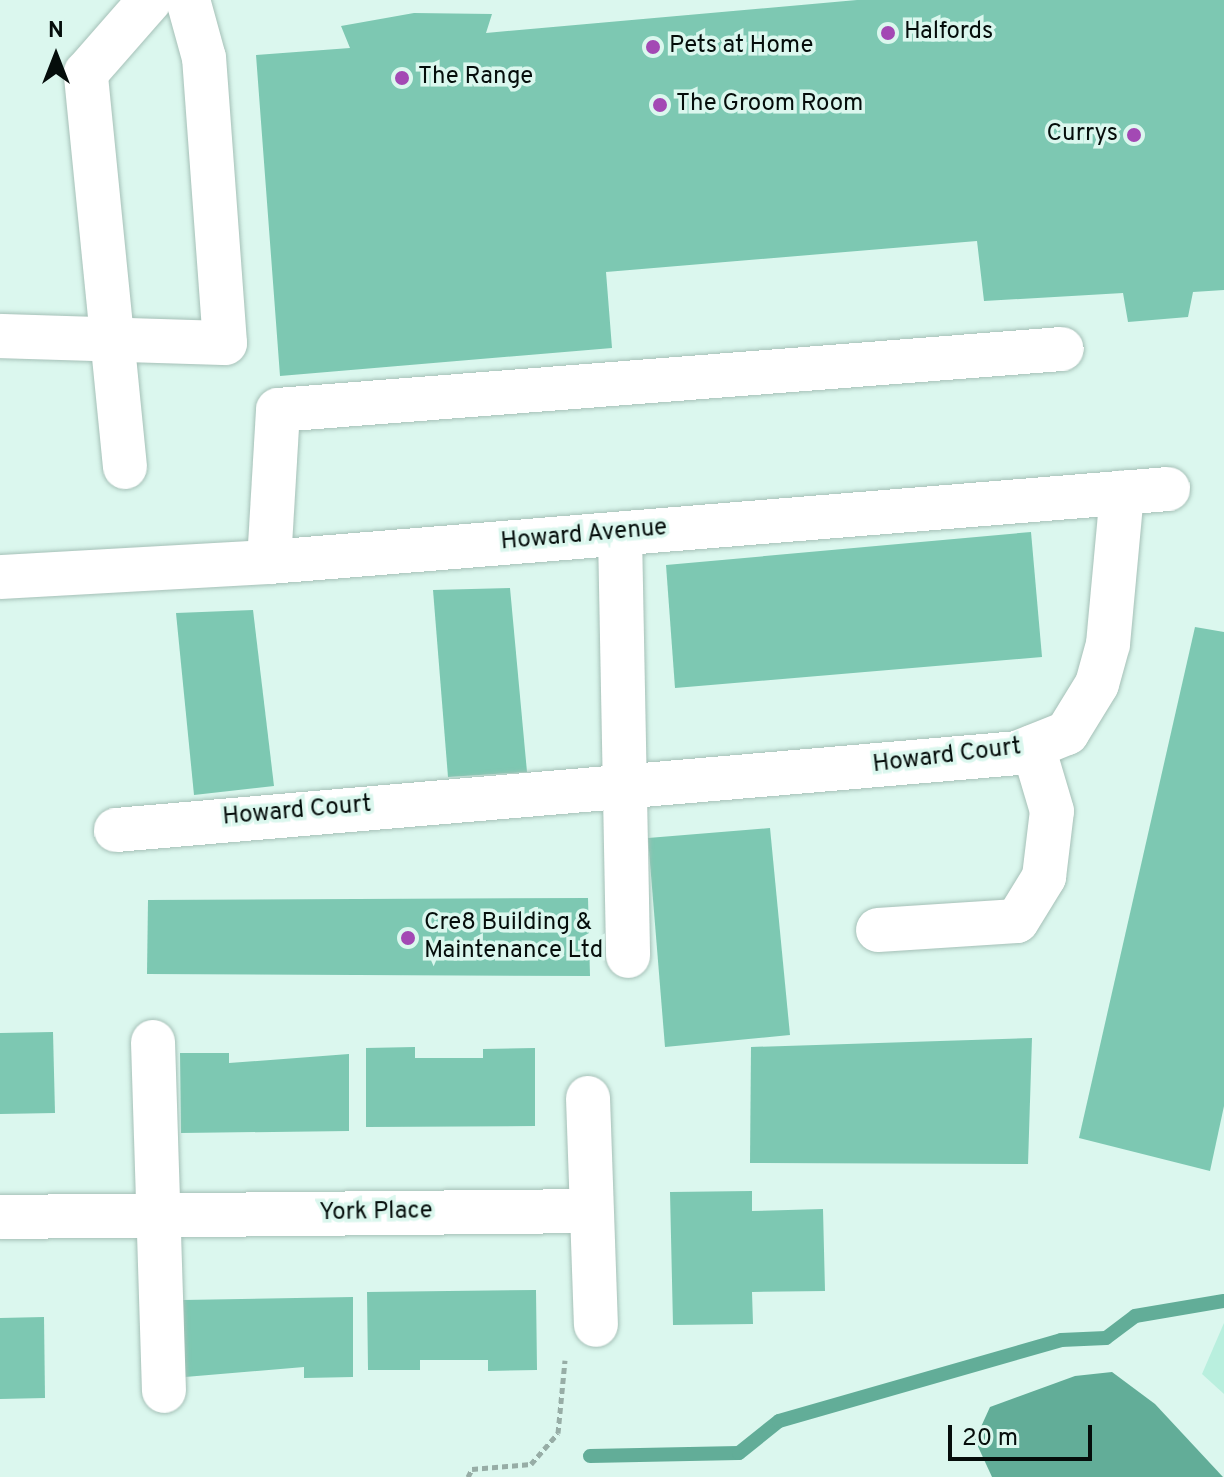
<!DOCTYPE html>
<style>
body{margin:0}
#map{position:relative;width:1224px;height:1477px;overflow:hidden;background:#dbf7ee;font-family:Overpass,sans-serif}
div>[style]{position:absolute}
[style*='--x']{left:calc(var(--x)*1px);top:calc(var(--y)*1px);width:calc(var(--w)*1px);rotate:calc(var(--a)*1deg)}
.green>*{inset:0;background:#b9efde}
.water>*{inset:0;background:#62ad98}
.stream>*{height:14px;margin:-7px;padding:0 7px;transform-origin:7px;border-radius:7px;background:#62ad98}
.building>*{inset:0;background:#7dc8b2}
.path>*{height:5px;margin-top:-2.5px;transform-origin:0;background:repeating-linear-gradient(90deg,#97ada6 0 6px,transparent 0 10px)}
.roads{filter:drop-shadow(0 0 2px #a5c0b7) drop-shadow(0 0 2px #a5c0b7)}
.minor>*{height:44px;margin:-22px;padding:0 22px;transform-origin:22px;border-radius:22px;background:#fff}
.dots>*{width:22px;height:22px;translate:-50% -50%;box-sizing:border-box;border:4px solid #dbf7ee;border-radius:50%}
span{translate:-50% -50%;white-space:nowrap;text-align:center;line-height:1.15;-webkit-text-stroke:7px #dbf7ee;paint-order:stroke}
.poi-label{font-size:24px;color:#050d0b}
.left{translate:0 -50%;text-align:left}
.right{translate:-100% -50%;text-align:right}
.street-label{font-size:24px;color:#050d0b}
.north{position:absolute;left:16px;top:16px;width:80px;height:80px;-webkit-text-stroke:6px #dbf7ee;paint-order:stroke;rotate:0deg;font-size:22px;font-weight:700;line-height:32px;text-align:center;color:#050d0b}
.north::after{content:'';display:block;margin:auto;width:28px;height:36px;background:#050d0b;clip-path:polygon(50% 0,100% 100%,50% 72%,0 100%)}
.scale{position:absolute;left:948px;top:1425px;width:144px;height:36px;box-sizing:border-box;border:4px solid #050d0b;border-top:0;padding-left:10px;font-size:24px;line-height:28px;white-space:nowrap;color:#050d0b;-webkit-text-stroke:6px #dbf7ee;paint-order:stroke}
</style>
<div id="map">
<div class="green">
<i style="clip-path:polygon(1224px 1323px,1224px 1394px,1202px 1374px)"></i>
</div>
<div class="water">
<i style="clip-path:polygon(1112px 1372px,1155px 1404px,1223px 1477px,992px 1477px,975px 1440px,990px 1407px,1075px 1376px)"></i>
</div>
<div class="stream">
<i style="--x:590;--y:1456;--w:149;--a:-1.2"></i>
<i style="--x:739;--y:1453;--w:51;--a:-38.7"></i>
<i style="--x:779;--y:1421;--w:293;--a:-16"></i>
<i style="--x:1061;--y:1340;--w:45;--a:-2.5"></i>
<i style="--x:1106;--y:1338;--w:36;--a:-37"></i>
<i style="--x:1135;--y:1316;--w:90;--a:-9.6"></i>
</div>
<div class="building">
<i style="clip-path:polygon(857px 0,1224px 0,1224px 290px,1193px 292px,1188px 317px,1128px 322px,1123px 293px,984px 301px,977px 241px,606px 272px,612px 348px,280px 376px,256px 55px,350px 48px,341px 26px,414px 13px,492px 14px,486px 33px)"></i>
<i style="clip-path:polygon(1031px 532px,1042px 657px,675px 688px,666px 565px)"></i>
<i style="clip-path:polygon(510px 588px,527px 772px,448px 777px,433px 590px)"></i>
<i style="clip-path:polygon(253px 610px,274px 786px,194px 795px,176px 613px)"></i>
<i style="clip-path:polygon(1195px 627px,1224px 632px,1224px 1106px,1210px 1171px,1079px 1138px)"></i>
<i style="clip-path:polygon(770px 828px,790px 1035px,665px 1047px,648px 838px)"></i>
<i style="clip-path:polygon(588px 898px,590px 976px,147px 974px,148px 900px)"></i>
<i style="clip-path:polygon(53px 1032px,55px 1113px,0 1114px,0 1033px)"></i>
<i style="clip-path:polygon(1032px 1038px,1028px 1164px,750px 1163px,751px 1047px)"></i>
<i style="clip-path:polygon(415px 1047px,415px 1058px,483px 1058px,483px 1049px,535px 1048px,535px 1126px,366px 1127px,366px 1048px)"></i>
<i style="clip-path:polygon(180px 1053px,229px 1053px,229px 1063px,349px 1054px,349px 1131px,181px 1133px)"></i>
<i style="clip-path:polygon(752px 1191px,752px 1211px,823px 1209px,825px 1291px,752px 1292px,753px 1324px,673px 1325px,670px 1192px)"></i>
<i style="clip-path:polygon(536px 1290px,537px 1370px,488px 1371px,488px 1360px,420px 1360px,420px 1370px,368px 1370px,367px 1292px)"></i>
<i style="clip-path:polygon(353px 1297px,353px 1377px,304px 1378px,304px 1367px,185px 1377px,183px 1300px)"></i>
<i style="clip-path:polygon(44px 1317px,45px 1398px,0 1399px,0 1318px)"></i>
</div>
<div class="path">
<i style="--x:468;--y:1477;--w:9;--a:-63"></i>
<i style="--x:472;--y:1469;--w:59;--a:-4.8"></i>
<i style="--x:531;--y:1464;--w:41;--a:-48.9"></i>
<i style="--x:558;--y:1433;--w:73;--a:-84.5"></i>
</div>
<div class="roads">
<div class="minor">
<i style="--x:0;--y:336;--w:225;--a:1.8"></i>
<i style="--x:225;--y:343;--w:286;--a:-94.2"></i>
<i style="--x:204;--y:58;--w:60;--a:-105.4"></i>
<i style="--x:125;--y:467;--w:396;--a:-95.7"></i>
<i style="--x:86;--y:73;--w:97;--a:-48.8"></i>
<i style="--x:620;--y:534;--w:422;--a:88.9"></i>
<i style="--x:269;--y:562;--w:152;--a:-86.6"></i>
<i style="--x:278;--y:410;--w:786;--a:-4.45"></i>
<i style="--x:0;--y:577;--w:269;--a:-3.2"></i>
<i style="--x:269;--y:562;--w:902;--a:-4.64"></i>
<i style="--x:116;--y:830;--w:904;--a:-4.88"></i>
<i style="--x:1017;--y:753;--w:54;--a:-21.8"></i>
<i style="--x:1067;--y:733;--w:57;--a:-58.5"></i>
<i style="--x:1097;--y:684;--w:41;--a:-74.6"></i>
<i style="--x:1108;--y:644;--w:152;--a:-84.7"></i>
<i style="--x:878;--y:930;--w:139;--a:-3.7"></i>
<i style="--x:1017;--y:921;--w:52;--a:-58.5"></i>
<i style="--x:1044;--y:877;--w:66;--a:-83.1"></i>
<i style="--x:1052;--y:811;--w:67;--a:-106.5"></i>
<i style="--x:153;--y:1042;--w:349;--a:88.2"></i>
<i style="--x:588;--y:1098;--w:227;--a:88"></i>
<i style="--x:0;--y:1217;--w:590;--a:-0.58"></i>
</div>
</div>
<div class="dots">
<i style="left:888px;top:33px;background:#a349b4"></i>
<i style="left:653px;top:47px;background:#a349b4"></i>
<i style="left:402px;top:78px;background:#a349b4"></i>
<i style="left:660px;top:105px;background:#a349b4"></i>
<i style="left:1134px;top:135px;background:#a349b4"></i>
<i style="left:408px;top:938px;background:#a349b4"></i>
</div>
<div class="poi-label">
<span class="left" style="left:904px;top:33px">Halfords</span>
<span class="left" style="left:669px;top:47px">Pets at Home</span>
<span class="left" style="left:418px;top:78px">The Range</span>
<span class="left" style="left:676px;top:105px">The Groom Room</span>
<span class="right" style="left:1118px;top:135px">Currys</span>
<span class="left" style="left:424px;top:938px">Cre8 Building &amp;<br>Maintenance Ltd</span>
</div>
<div class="street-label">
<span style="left:584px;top:536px;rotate:-5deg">Howard Avenue</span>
<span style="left:947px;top:757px;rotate:-7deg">Howard Court</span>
<span style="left:297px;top:812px;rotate:-5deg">Howard Court</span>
<span style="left:376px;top:1213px;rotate:-1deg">York Place</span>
</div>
<div class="north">N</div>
<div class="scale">20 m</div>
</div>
